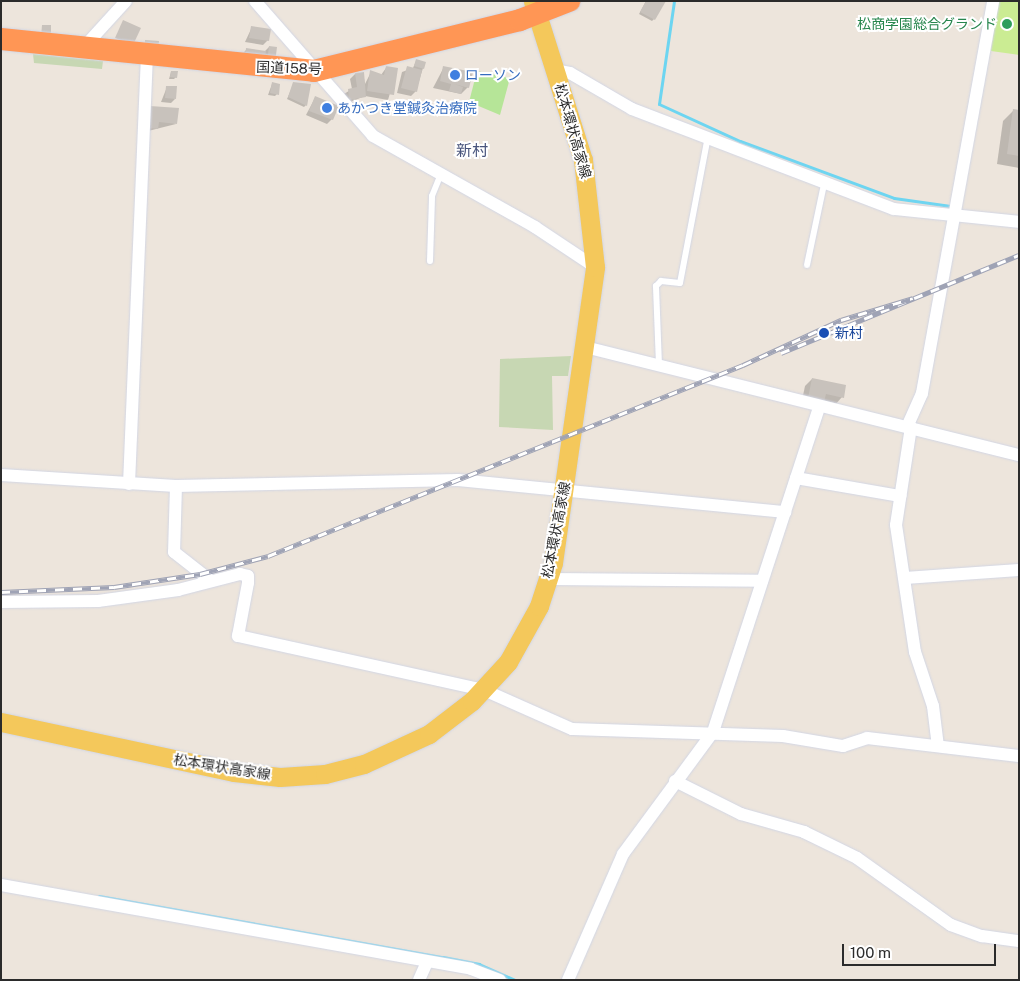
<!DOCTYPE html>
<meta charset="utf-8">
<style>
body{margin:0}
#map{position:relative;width:1020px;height:981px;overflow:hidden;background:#ede5dc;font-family:"Public Sans","Noto Sans JP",sans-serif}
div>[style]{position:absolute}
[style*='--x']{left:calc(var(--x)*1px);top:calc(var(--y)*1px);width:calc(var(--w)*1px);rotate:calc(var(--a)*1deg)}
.green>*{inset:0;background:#b6e598}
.cemetery>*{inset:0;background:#c7d7b3}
.pitch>*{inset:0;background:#cbec93}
.shadow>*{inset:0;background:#0003}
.stream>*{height:3px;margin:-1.5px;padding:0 1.5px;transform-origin:1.5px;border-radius:1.5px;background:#6dd5f1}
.building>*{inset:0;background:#c8c2bc}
.roads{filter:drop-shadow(0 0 1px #d2d6e4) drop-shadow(0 0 1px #d2d6e4)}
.lane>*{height:6px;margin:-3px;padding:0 3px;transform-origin:3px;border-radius:3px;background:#fff}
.street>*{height:12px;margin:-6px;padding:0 6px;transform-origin:6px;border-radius:6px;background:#fff}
.primary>*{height:19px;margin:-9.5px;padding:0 9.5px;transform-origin:9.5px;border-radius:9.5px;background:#f4c85b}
.highway>*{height:22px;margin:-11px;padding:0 11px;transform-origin:11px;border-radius:11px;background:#ff9655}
.rail>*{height:5px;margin-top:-2.5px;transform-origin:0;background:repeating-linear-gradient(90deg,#fff 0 9px,#9fa3b5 0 18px);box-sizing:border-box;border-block:1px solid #9fa3b5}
.dots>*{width:14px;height:14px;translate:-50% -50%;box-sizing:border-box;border:2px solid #fff;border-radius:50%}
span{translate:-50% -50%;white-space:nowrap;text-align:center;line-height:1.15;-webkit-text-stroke:4px #fff;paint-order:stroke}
.leisure-label{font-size:14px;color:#27864d}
.right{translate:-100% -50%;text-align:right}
.street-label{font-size:14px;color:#2b2b2b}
.shop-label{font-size:14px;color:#366cbe}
.left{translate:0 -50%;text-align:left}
.transit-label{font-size:14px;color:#164399}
.quarter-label{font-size:16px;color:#4a567d}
.frame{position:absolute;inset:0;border:2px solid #2b2b2b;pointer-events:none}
.scale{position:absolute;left:842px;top:944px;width:154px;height:22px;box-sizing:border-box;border:2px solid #2b2b2b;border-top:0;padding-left:6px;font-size:15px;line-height:18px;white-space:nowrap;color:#2b2b2b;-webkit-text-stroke:4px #fff;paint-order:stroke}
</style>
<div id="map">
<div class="green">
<i style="clip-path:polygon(477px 71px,510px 78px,500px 115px,469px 102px)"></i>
</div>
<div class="cemetery">
<i style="clip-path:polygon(33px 54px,103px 61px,102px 69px,34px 63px)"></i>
<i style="clip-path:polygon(571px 356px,568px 376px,552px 376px,553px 430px,499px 427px,500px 359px)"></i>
</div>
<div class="pitch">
<i style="clip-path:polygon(998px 1px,1019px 1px,1019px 55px,991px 51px)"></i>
</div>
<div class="shadow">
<i style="clip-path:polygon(646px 1px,654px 19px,652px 21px,639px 14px)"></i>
<i style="clip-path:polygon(252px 27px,268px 40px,263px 45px,245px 42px)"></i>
<i style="clip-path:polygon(269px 47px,274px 62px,242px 54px,247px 49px,264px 52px)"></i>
<i style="clip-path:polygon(416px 61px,423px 68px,416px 91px,411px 96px,397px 93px,402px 72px,413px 68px)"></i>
<i style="clip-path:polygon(444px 67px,468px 87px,461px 94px,433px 88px)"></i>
<i style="clip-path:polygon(386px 68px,397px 69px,388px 100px,365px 96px,345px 104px,344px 94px,352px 89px,350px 79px,355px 74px,363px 73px,365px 84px,371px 72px,381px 75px)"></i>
<i style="clip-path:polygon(171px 72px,176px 77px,174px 79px,169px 79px)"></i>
<i style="clip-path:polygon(294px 83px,306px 105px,304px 107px,287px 99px)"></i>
<i style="clip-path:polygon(272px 84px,277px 94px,275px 96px,268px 95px)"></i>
<i style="clip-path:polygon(167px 87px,175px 99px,171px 103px,161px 102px)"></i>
<i style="clip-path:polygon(315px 98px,332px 119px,327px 124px,306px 115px)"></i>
<i style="clip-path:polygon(1013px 111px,1019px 112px,1019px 168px,997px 164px,1003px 121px)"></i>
<i style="clip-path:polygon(146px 112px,176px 124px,144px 132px)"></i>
<i style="clip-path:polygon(812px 379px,842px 397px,835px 405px,801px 405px,805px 386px)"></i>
</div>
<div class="stream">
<i style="--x:674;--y:1;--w:104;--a:98.3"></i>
<i style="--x:659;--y:104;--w:89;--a:24.6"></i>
<i style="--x:740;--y:141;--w:164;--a:20.3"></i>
<i style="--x:894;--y:198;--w:57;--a:8.1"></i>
<i style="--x:99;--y:896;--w:349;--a:10.1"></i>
<i style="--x:443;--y:957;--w:37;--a:11"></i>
<i style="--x:479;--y:964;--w:39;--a:24"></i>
</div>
<div class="building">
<i style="clip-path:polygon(646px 1px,666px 1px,655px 20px,640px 12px)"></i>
<i style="clip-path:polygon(123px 20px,141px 28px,133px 45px,115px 38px)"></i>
<i style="clip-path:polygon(42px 25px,51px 25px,51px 37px,41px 37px)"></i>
<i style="clip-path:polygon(251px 26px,271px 29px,269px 41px,249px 38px)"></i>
<i style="clip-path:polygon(145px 40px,159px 41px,158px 50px,145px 48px)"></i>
<i style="clip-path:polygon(269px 46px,277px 47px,275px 63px,267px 62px)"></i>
<i style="clip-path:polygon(246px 48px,266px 51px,264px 63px,245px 59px)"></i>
<i style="clip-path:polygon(416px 59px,426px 62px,424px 69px,414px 66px)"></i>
<i style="clip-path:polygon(386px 66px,398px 68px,394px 95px,367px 91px,370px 70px,384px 75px)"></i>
<i style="clip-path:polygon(407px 66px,422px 70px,417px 92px,401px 88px)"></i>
<i style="clip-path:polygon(443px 66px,473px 72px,469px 88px,454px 84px,463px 87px,461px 94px,449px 91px,451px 84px,440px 81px)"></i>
<i style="clip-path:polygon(171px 71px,178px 71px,177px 78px,170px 77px)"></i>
<i style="clip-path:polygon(364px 72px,366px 97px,349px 100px,348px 89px,357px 87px,355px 73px)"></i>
<i style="clip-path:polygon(272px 82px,280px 84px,279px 95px,270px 93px)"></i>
<i style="clip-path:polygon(293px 82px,311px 84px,307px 106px,288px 97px)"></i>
<i style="clip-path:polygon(166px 86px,177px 86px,176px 99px,165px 98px)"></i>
<i style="clip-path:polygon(315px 96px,339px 106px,333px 120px,309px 111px)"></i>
<i style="clip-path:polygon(150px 106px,179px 108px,177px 124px,159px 122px,158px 129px,148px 128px)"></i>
<i style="clip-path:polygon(1013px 109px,1019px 110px,1019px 156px,1007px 154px)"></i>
<i style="clip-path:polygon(812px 378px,846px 385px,844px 398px,826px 394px,824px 402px,808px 398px)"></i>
</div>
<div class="roads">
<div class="lane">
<i style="--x:430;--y:261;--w:65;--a:-88.2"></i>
<i style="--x:432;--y:196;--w:22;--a:-68"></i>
<i style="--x:807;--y:265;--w:83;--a:-78.1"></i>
<i style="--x:659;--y:365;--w:79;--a:-92.2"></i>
<i style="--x:656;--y:286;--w:7;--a:-45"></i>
<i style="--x:661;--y:281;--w:19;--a:6"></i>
<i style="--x:680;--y:283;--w:150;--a:-79.2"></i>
</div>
<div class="street">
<i style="--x:255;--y:1;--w:179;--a:48.8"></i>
<i style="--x:373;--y:136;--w:186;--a:29.3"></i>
<i style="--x:535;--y:227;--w:72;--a:33.7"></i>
<i style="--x:84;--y:47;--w:62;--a:-47.6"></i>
<i style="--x:555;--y:70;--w:15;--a:11"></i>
<i style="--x:570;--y:73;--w:72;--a:30.1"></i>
<i style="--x:632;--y:109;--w:280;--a:20.9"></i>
<i style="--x:894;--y:209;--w:126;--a:5.9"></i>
<i style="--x:585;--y:347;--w:447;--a:14"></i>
<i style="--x:907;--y:427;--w:37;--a:-66"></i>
<i style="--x:922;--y:393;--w:398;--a:-79.7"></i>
<i style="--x:911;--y:427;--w:99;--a:98.7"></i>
<i style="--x:896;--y:525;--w:128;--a:81.5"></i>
<i style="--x:915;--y:652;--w:57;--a:71.6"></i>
<i style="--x:933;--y:706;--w:38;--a:83"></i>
<i style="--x:1;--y:475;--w:175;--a:3.6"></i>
<i style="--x:176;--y:486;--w:282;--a:-1.2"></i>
<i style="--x:458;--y:480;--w:329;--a:5.6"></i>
<i style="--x:796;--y:478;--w:106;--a:9.8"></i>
<i style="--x:129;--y:484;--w:430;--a:-87.6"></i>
<i style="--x:176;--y:486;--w:66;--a:91.7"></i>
<i style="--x:174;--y:552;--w:47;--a:38.1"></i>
<i style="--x:905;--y:578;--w:114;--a:-4"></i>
<i style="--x:548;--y:579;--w:214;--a:0.5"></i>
<i style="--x:1;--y:602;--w:97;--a:-0.6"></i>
<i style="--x:98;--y:601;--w:81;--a:-7.8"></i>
<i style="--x:178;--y:590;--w:64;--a:-14.5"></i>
<i style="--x:240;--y:574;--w:8;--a:14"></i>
<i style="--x:248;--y:576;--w:7;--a:90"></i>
<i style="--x:248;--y:583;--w:54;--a:100.7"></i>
<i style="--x:238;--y:636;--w:252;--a:12.4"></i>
<i style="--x:484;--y:690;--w:96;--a:23.9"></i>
<i style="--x:572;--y:729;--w:211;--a:1.9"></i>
<i style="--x:783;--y:736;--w:61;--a:9.5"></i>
<i style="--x:843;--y:746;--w:25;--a:-18"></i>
<i style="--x:867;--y:738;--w:153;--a:6.8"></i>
<i style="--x:675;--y:781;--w:74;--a:26.6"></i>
<i style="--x:741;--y:814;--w:66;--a:15.9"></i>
<i style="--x:804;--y:832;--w:59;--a:26.1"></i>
<i style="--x:857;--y:858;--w:115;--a:35.5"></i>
<i style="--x:951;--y:925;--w:33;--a:20"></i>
<i style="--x:982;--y:936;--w:37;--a:8"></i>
<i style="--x:1;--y:885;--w:477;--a:10.1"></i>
<i style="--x:471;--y:969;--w:31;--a:21"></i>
<i style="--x:419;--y:980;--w:20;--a:-66"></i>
<i style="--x:568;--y:980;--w:137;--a:-66.4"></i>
<i style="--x:623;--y:854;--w:152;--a:-53.6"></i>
<i style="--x:713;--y:732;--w:341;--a:-71.9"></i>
</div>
<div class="primary">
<i style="--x:1;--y:722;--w:238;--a:12.1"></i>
<i style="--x:234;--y:772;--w:46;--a:6.2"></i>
<i style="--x:280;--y:777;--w:45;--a:-3.8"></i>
<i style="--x:325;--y:774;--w:40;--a:-14.4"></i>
<i style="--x:364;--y:764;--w:72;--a:-24.8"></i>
<i style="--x:429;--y:734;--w:54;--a:-37.5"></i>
<i style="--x:472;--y:701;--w:53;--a:-47.3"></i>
<i style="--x:508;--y:662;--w:64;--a:-61"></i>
<i style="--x:539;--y:606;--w:45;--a:-72"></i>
<i style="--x:553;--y:563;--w:299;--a:-81.9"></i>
<i style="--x:595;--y:267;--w:108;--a:-96.4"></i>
<i style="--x:583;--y:160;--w:167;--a:-107.5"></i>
</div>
<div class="highway">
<i style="--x:1;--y:39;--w:315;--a:5.8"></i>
<i style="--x:314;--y:71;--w:212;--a:-13.9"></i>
<i style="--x:520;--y:20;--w:53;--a:-21.2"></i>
</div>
</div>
<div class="rail">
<i style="--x:781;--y:353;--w:257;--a:-22.4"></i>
<i style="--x:1;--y:592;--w:113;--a:-2.5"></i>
<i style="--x:114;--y:587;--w:87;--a:-8.6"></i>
<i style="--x:200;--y:574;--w:70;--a:-14.8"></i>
<i style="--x:268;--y:556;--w:512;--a:-21.91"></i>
<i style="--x:743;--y:365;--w:108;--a:-24.7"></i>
<i style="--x:841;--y:320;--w:75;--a:-17"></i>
</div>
<div class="dots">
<i style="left:1007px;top:24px;background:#2e9e5b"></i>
<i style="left:455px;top:75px;background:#3f7fe0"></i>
<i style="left:327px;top:108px;background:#3f7fe0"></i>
<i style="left:824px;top:333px;background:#1a4fb4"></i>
</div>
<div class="leisure-label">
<span class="right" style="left:997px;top:24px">松商学園総合グランド</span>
</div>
<div class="street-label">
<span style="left:289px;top:68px;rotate:2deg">国道158号</span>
<span style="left:573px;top:131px;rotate:74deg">松本環状高家線</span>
<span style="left:556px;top:530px;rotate:-79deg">松本環状高家線</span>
<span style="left:222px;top:767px;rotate:9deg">松本環状高家線</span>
</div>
<div class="shop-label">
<span class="left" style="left:465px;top:75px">ローソン</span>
<span class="left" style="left:337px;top:108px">あかつき堂鍼灸治療院</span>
</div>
<div class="transit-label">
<span class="left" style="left:835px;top:333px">新村</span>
</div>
<div class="quarter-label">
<span style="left:472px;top:151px">新村</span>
</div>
<div class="frame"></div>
<div class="scale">100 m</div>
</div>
